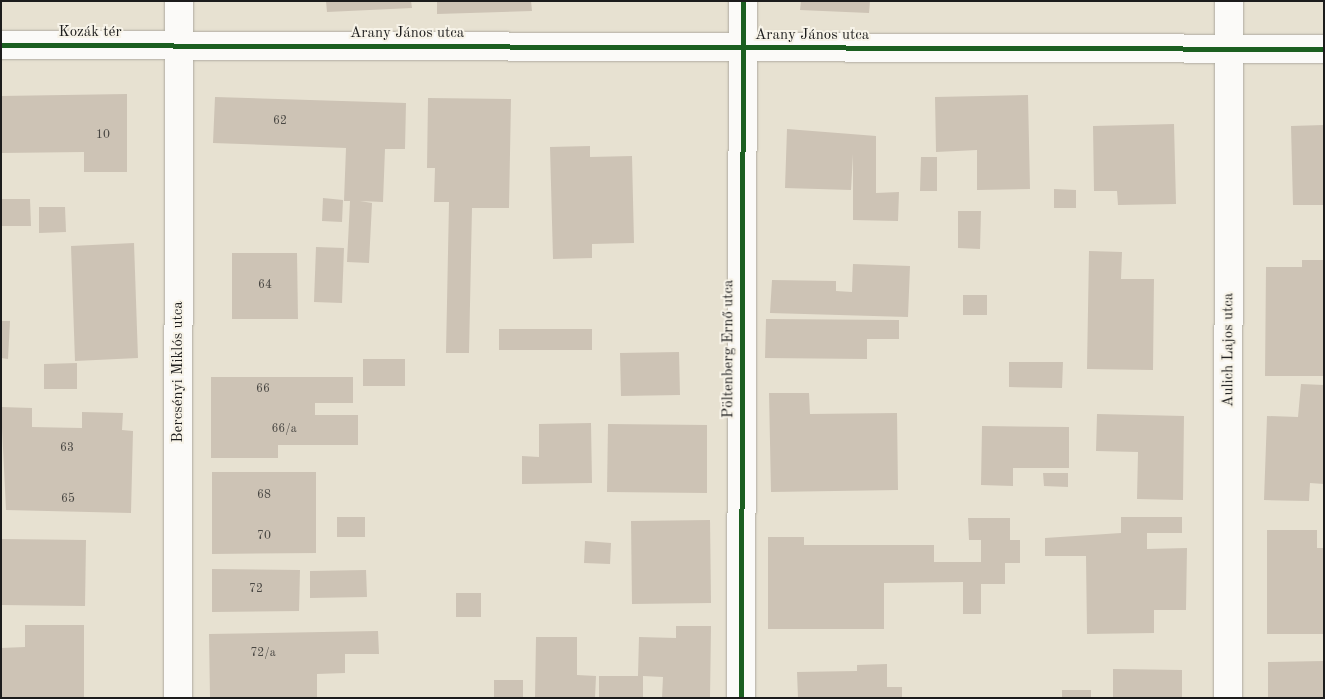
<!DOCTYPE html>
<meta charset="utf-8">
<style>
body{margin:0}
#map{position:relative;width:1325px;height:699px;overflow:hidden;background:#e7e1d1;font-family:"Old Standard TT",serif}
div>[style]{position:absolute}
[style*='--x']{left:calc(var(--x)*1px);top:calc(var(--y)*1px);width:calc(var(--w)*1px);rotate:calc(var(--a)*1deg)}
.building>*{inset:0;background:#cdc3b5}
.roads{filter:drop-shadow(0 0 1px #aeaaa0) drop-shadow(0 0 1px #aeaaa0)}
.street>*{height:28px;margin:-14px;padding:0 14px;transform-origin:14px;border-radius:14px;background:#fbfaf8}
.cycleway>*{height:5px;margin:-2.5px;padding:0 2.5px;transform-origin:2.5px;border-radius:2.5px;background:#1b5e20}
span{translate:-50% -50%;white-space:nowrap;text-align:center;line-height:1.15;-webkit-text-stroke:4px #f7f3e8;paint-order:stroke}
.number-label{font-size:12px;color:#484642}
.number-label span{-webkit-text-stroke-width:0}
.street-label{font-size:15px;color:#1c1c1c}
.frame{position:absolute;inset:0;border:2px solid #1c1c1c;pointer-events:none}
</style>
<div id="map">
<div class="building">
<i style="clip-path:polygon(326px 1px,411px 1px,412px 8px,327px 12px)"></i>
<i style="clip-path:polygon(437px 1px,531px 1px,532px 11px,437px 14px)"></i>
<i style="clip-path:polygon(801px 1px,870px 1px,869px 13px,800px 10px)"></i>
<i style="clip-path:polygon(127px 94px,127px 172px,84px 172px,84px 152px,1px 153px,1px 96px)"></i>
<i style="clip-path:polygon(1028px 95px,1030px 189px,977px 190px,977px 150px,936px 152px,935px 97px)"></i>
<i style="clip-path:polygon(215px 97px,406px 103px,405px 149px,385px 149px,383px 202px,360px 201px,372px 203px,369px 263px,347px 262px,350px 201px,344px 201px,346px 148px,213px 143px)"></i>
<i style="clip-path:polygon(428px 98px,511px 99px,509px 208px,472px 208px,469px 353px,446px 353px,449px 202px,434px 202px,435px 168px,427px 168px)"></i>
<i style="clip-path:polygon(1174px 124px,1176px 204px,1118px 205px,1117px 191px,1094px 191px,1093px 126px)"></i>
<i style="clip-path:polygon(1324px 125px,1324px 205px,1293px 205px,1291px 126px)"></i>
<i style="clip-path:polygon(787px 129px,876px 136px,876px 193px,899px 192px,898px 221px,853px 220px,853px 154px,851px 190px,785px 188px)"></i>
<i style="clip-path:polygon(590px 146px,590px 157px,632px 156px,634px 243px,592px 244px,592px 258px,553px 259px,550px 147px)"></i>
<i style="clip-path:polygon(921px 157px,937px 157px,937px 191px,920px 191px)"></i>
<i style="clip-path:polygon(1054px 189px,1076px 190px,1076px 208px,1054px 208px)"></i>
<i style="clip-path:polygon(323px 198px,343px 200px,342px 222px,322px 221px)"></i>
<i style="clip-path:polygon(1px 199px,30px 199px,31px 226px,1px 226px)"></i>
<i style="clip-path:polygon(39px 207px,65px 207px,66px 232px,39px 233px)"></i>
<i style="clip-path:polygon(958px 211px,981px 211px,980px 249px,958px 248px)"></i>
<i style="clip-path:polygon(134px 243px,138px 358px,75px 361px,71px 246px)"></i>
<i style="clip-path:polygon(316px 247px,344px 248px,342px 303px,314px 302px)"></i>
<i style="clip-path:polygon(1089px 251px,1122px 252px,1121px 279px,1154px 279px,1153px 370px,1087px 369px)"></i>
<i style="clip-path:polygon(232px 253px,297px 253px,298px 319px,232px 319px)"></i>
<i style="clip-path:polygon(1302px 260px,1324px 260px,1324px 376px,1265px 376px,1266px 267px,1302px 267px)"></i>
<i style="clip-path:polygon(853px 264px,910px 266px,908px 317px,770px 313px,772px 280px,836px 281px,836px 291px,852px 292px)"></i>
<i style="clip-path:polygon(963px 295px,987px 295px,987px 315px,963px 315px)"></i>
<i style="clip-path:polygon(766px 319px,899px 320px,899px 339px,867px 339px,867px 359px,765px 358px)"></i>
<i style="clip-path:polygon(1px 321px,10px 321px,8px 359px,1px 358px)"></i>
<i style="clip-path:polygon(499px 329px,592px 329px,592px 350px,499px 350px)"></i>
<i style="clip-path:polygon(679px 352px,680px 395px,621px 396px,620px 353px)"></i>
<i style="clip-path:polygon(363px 359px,405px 359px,405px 386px,363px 386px)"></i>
<i style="clip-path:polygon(1009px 362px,1063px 362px,1062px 388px,1009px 387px)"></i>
<i style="clip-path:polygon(77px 363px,77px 389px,44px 389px,44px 364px)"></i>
<i style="clip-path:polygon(211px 377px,353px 377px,353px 403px,315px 403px,315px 415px,358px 415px,358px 445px,278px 445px,278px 458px,211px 458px)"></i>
<i style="clip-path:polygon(1301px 384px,1324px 385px,1324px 484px,1310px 483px,1309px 501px,1264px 500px,1267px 416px,1298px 417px)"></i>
<i style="clip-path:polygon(769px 393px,809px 393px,810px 414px,897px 413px,898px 490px,771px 492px)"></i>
<i style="clip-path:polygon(1px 407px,32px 408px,32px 427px,82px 428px,82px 412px,123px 413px,122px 430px,133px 431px,131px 513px,6px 510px)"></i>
<i style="clip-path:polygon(1097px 414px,1184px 416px,1183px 500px,1137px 499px,1138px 452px,1096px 451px)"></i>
<i style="clip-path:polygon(591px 423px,592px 483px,522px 484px,522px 456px,539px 457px,539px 424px)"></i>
<i style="clip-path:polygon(608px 424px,707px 425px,707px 493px,607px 492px)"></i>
<i style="clip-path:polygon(982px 426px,1069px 427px,1069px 468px,1013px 468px,1013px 486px,981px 485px)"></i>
<i style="clip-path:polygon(212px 472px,316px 472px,316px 553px,212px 554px)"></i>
<i style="clip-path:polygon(1043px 473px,1068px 473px,1068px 487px,1044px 486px)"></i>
<i style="clip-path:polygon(337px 517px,365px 517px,365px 537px,337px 537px)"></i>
<i style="clip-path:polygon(1121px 517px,1182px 517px,1182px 533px,1147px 533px,1147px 549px,1187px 548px,1186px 610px,1154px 610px,1154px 633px,1087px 634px,1086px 556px,1045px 556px,1045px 538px,1121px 533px)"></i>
<i style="clip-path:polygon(968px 518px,1010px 518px,1010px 540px,1020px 540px,1020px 563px,1005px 563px,1005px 584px,981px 584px,981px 614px,963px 614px,963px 582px,884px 583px,884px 629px,768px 629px,768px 537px,804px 537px,804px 545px,934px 545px,934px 562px,981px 562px,981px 540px,969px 540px)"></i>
<i style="clip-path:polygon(710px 520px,711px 603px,632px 604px,631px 521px)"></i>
<i style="clip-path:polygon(1267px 530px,1317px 530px,1317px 548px,1324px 548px,1324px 634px,1267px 634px)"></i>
<i style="clip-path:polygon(1px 539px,86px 540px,85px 606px,1px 605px)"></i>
<i style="clip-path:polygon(585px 541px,611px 543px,610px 564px,584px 563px)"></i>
<i style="clip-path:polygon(212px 569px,300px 570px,299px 611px,212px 612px)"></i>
<i style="clip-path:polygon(366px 570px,367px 597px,310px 598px,310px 571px)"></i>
<i style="clip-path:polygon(456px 593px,481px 593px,481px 617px,456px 617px)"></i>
<i style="clip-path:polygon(25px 625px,84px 625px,84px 698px,1px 697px,1px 648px,25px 647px)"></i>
<i style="clip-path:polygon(676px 626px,711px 626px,710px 698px,662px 698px,663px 677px,643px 676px,643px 698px,599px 698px,599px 676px,638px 676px,639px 637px,676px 638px)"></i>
<i style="clip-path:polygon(378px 631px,379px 654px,345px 654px,345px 673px,317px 674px,317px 698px,210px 698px,209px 634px)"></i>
<i style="clip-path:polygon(536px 637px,577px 637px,577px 675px,596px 676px,595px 698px,535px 698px)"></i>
<i style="clip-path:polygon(1324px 661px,1324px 698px,1268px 698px,1268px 662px)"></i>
<i style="clip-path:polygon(887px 664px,887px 687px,902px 687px,902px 698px,798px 698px,797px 672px,857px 671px,857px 665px)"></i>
<i style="clip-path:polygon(1113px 669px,1182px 670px,1182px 698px,1113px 698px)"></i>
<i style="clip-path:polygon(494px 680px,523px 680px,523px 698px,494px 698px)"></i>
<i style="clip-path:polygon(1062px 690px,1091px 690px,1091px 698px,1062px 698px)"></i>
</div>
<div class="roads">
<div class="street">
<i style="--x:1;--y:45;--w:1323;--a:0.17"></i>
<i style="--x:178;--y:698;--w:697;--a:-89.92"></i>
<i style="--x:741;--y:698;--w:697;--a:-89.84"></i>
<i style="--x:1228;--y:698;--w:697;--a:-89.92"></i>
</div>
</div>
<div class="cycleway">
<i style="--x:1;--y:45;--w:1323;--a:0.17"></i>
<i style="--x:741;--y:698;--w:697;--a:-89.84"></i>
</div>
<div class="number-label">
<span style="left:280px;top:122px">62</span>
<span style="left:103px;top:136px">10</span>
<span style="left:265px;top:286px">64</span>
<span style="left:263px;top:390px">66</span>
<span style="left:284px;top:430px">66/a</span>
<span style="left:67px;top:449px">63</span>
<span style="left:264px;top:496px">68</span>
<span style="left:68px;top:500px">65</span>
<span style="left:264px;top:537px">70</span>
<span style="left:256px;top:590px">72</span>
<span style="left:263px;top:654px">72/a</span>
</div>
<div class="street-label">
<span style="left:90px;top:33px">Kozák tér</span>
<span style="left:407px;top:34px">Arany János utca</span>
<span style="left:812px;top:36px">Arany János utca</span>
<span style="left:729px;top:349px;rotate:-90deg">Pöltenberg Ernő utca</span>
<span style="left:1229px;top:350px;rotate:-90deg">Aulich Lajos utca</span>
<span style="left:179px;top:372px;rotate:-90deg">Bercsényi Miklós utca</span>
</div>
<div class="frame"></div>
</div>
